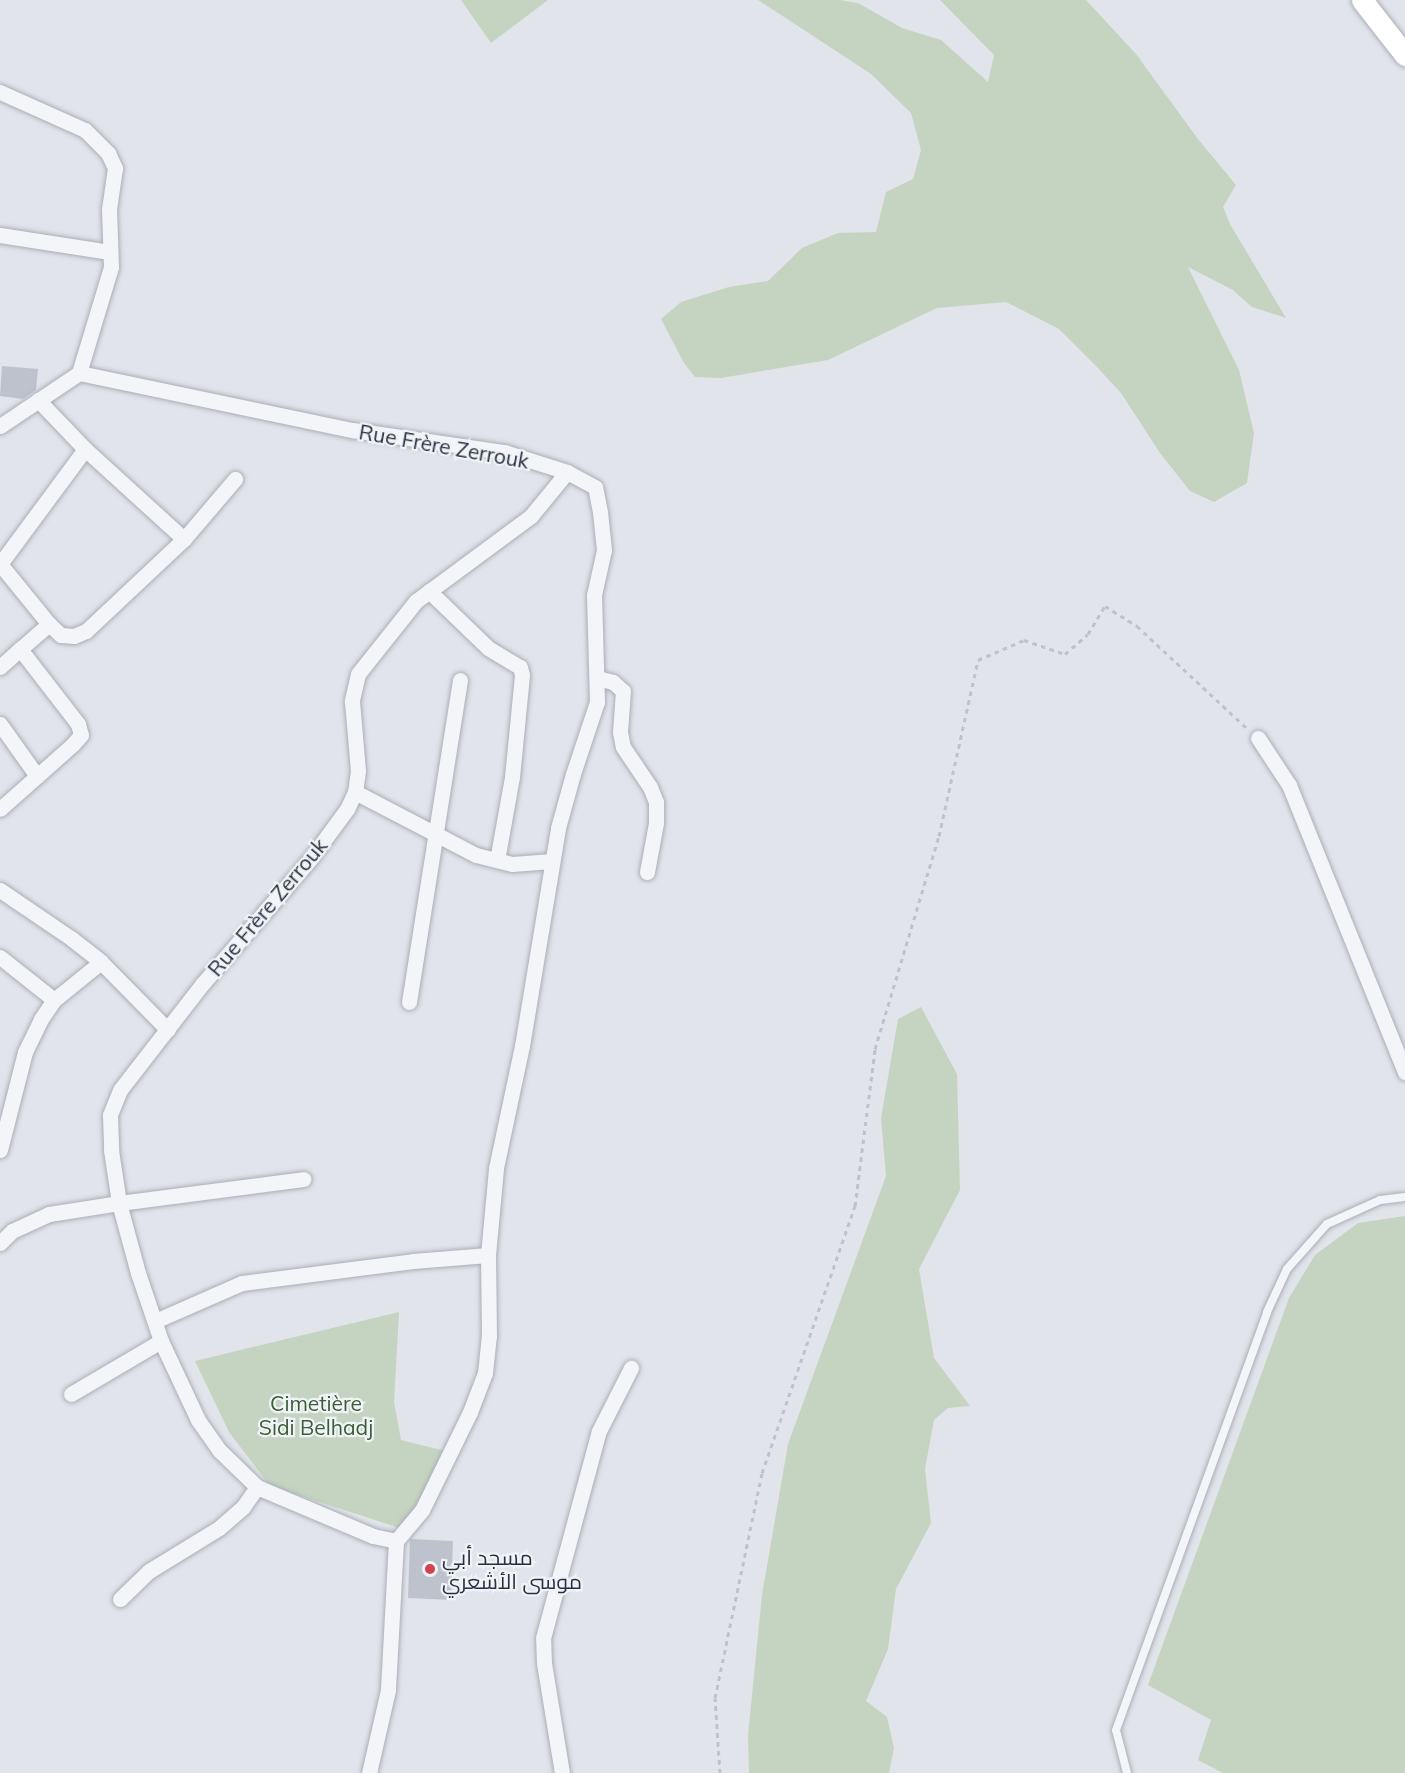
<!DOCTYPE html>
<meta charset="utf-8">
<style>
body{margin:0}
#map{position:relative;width:1405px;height:1773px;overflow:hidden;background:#e1e4ea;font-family:Mulish,Cairo,sans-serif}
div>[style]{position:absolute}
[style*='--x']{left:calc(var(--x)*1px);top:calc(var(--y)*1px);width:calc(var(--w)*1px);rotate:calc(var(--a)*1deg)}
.green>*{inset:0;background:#c5d4c1}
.building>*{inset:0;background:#bec2cd}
.path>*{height:3px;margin-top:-1.5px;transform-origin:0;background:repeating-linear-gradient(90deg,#bec2c9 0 4.5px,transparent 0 9px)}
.roads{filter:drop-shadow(0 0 2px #aaaeb8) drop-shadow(0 0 2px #aaaeb8)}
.service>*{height:8px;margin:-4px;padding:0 4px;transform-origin:4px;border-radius:4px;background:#f3f5f8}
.minor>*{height:15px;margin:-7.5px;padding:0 7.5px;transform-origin:7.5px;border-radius:7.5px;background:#f3f5f8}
.secondary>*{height:21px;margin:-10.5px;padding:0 10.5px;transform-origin:10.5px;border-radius:10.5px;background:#fff}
.dots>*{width:16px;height:16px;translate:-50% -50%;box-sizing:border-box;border:3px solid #f0f3f7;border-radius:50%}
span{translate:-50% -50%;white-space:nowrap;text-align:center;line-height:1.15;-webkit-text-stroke:4.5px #f0f3f7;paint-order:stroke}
.street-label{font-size:21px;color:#283042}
.park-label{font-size:21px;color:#3a5e35}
.poi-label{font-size:21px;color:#283042}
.left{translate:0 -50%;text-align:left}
</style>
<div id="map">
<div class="green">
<i style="clip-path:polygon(461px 0,548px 0,491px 43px)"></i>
<i style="clip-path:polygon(758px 0,840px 0,858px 3px,902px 28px,941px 40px,988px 82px,994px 55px,940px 0,1086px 0,1136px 54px,1198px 139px,1236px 185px,1223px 207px,1230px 224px,1286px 318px,1252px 307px,1233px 290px,1188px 267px,1239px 370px,1254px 433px,1247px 483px,1214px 502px,1190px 491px,1160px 453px,1121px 393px,1097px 367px,1059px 329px,1006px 302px,937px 308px,828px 360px,721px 378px,695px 377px,684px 363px,661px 319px,681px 302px,729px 287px,768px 281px,802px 248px,838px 233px,876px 232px,886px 192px,913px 179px,921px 150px,911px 113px,871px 74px)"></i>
<i style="clip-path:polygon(921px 1007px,957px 1074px,960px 1190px,919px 1269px,934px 1358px,970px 1406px,948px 1408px,934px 1420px,925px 1469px,931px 1523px,896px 1589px,888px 1649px,866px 1701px,887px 1717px,894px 1748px,889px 1773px,749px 1773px,748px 1736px,762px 1595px,788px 1444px,886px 1176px,881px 1118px,898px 1019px)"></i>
<i style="clip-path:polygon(1405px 1216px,1405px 1773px,1223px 1773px,1198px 1760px,1211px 1720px,1148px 1685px,1289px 1298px,1315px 1255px,1358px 1223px)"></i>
<i style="clip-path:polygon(399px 1312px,394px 1402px,401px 1440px,445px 1451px,409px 1531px,270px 1486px,229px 1432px,195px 1361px)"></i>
</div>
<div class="building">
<i style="clip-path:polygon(2px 366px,38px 369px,36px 390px,23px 399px,0 396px)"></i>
<i style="clip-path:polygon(410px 1539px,453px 1541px,451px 1600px,408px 1598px)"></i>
</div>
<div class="path">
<i style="--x:720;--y:1773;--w:75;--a:-93.8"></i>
<i style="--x:715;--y:1698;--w:230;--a:-78.2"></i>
<i style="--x:762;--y:1473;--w:283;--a:-70.8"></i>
<i style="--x:855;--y:1206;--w:158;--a:-82.7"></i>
<i style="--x:875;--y:1049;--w:222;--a:-73.3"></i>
<i style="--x:939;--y:836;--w:180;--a:-77.5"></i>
<i style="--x:978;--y:660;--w:50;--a:-23.5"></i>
<i style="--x:1024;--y:640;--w:43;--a:18.9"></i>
<i style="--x:1065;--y:654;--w:30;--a:-41"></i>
<i style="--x:1088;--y:634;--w:33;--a:-59"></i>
<i style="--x:1105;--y:606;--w:38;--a:32"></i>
<i style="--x:1137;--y:626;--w:151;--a:42.9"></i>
</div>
<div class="roads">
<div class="service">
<i style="--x:1127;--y:1773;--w:44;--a:-104.3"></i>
<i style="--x:1116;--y:1730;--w:444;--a:-70.1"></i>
<i style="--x:1267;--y:1312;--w:47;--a:-65.1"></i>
<i style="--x:1287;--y:1269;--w:60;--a:-48.4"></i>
<i style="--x:1327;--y:1224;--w:58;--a:-24.4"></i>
<i style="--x:1380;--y:1200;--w:25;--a:-7"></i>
</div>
<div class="minor">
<i style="--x:0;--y:92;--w:93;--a:24.1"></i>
<i style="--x:85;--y:130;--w:33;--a:45"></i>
<i style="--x:108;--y:153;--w:17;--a:65"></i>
<i style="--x:115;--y:168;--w:41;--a:98.3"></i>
<i style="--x:109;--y:209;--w:58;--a:88"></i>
<i style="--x:111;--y:267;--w:111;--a:106.8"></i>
<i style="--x:79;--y:373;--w:95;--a:146.1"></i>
<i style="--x:0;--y:235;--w:111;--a:8.8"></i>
<i style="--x:79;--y:373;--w:280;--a:11.8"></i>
<i style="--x:353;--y:430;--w:153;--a:8.3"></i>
<i style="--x:504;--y:452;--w:66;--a:17.6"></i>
<i style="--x:567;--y:472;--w:57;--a:129.3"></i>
<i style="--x:531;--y:516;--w:143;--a:143.5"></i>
<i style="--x:416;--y:601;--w:93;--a:128.5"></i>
<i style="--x:358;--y:674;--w:28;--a:103"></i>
<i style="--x:352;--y:701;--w:70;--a:85.1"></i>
<i style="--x:358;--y:771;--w:21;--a:98"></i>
<i style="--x:355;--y:792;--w:19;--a:115"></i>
<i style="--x:347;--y:809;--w:61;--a:126.3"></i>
<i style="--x:311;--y:858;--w:165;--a:130.8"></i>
<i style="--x:203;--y:983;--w:135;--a:127.8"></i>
<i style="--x:120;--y:1090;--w:27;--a:112"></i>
<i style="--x:110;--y:1115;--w:35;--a:88"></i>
<i style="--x:111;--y:1150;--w:54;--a:81.4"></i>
<i style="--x:119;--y:1203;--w:73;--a:74.8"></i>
<i style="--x:138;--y:1273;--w:72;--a:71.3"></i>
<i style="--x:161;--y:1341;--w:87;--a:64.9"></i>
<i style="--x:198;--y:1420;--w:37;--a:55"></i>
<i style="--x:219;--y:1450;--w:53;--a:44.2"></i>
<i style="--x:257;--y:1487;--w:126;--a:22.9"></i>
<i style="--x:373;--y:1536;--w:24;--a:12"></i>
<i style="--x:396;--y:1541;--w:149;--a:93.1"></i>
<i style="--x:388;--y:1690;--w:85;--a:102.9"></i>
<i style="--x:85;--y:449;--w:134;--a:42.3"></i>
<i style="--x:184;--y:539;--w:79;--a:-49.6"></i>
<i style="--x:0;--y:564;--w:77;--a:50.8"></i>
<i style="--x:49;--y:624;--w:38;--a:139"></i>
<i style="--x:20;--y:649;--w:95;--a:52.3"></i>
<i style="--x:78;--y:724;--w:11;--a:75"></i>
<i style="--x:81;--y:735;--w:13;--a:132"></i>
<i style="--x:72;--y:745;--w:96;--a:138.4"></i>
<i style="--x:0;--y:564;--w:143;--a:-53.5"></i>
<i style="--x:85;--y:449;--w:68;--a:-133.8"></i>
<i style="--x:429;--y:591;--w:82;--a:44"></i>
<i style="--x:488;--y:648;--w:37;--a:31"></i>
<i style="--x:520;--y:667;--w:8;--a:76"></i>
<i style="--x:522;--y:675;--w:102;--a:95.6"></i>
<i style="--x:512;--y:777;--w:84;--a:100.2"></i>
<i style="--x:49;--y:624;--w:16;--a:43"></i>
<i style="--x:61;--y:635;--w:13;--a:4"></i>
<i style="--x:74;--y:636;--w:13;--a:-23"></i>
<i style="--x:86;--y:631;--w:134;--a:-43.2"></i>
<i style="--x:0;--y:667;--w:27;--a:-42"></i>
<i style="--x:597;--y:678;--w:16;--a:14"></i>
<i style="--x:613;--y:682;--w:13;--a:42"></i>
<i style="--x:623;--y:691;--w:41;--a:94.2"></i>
<i style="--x:620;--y:732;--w:15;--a:79"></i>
<i style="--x:623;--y:747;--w:48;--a:56"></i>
<i style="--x:650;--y:787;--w:16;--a:68"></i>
<i style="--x:656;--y:802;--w:21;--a:90"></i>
<i style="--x:656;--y:823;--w:50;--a:100.4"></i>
<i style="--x:0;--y:724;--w:64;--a:54.6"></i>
<i style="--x:1258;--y:738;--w:56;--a:56.6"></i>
<i style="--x:1289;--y:785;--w:310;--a:68"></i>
<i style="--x:355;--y:792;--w:136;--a:27.5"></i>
<i style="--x:476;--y:855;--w:37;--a:14"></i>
<i style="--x:512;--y:864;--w:40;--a:-4.3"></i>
<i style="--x:0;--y:890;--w:87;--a:34.2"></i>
<i style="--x:72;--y:939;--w:37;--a:38"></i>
<i style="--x:101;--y:962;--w:95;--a:45.4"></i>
<i style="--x:0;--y:957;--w:69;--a:38.5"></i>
<i style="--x:409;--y:1002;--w:326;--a:-81"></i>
<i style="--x:0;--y:1150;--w:101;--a:-75.7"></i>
<i style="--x:25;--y:1052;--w:37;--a:-64"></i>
<i style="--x:41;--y:1019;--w:23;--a:-56"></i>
<i style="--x:54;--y:1000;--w:60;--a:-39"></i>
<i style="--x:0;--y:1243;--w:17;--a:-45"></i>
<i style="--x:12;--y:1231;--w:41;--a:-24.7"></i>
<i style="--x:49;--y:1214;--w:71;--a:-8.9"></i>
<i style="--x:119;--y:1203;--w:186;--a:-7.4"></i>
<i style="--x:155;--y:1321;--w:95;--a:-23.6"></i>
<i style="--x:242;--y:1283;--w:172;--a:-7.3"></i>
<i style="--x:413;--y:1261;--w:75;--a:-4.6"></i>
<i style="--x:71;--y:1394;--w:104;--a:-30.5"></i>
<i style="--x:396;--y:1541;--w:40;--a:-50"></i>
<i style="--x:422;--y:1510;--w:109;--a:-63.9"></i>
<i style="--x:470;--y:1412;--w:42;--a:-69"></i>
<i style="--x:485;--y:1373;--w:37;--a:-84"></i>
<i style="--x:489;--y:1336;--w:81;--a:-90.7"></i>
<i style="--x:488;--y:1255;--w:87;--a:-84.7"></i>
<i style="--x:496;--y:1168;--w:125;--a:-78"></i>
<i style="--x:522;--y:1046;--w:221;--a:-80.6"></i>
<i style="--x:558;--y:828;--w:56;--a:-74.5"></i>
<i style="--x:573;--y:774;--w:76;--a:-71.6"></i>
<i style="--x:597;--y:702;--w:107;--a:-91.6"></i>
<i style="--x:594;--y:595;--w:46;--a:-77.5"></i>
<i style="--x:604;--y:550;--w:38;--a:-96"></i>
<i style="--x:600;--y:512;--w:25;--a:-101"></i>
<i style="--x:595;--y:487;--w:32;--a:-152"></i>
<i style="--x:120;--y:1599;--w:40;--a:-44"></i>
<i style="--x:149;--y:1571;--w:82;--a:-31.6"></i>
<i style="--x:219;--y:1528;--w:32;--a:-41"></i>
<i style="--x:243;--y:1507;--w:24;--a:-55"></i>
<i style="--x:562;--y:1773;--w:111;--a:-99.3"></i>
<i style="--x:544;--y:1663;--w:25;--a:-92"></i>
<i style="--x:543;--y:1638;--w:214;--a:-74.9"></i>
<i style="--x:599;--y:1431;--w:71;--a:-63.1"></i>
</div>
<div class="secondary">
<i style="--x:1362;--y:0;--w:70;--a:52"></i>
</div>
</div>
<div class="dots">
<i style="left:430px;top:1569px;background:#d3424f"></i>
</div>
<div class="street-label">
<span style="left:444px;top:446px;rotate:10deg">Rue Frère Zerrouk</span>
<span style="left:267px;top:907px;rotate:-50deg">Rue Frère Zerrouk</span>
</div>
<div class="park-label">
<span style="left:316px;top:1415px">Cimetière<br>Sidi Belhadj</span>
</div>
<div class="poi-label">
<span class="left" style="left:442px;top:1569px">مسجد أبي<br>موسى الأشعري</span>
</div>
</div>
